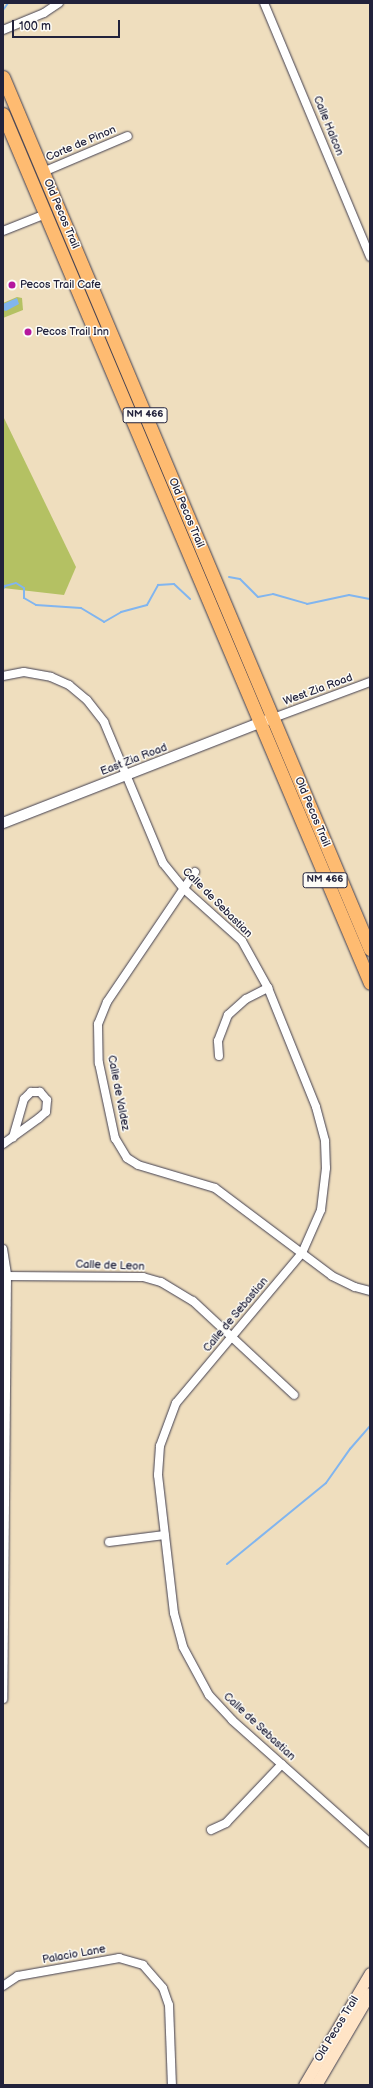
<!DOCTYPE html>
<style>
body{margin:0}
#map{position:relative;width:373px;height:2088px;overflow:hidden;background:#efdebe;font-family:"Balsamiq Sans",sans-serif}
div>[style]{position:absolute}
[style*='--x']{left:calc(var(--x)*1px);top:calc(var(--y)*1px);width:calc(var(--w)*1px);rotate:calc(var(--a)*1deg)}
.green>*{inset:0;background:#b4c163}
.water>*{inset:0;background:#81b5ef}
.stream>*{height:2px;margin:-1px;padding:0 1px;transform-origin:1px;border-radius:1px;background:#81b5ef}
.roads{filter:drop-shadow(0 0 1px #413e4f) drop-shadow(0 0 1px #413e4f)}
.minor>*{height:8px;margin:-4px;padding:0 4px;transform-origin:4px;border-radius:4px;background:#fff}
.tertiary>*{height:10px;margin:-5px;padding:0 5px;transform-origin:5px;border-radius:5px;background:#fff}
.secondary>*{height:11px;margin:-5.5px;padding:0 5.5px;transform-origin:5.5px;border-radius:5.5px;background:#ffe4c6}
.primary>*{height:13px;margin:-6.5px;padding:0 6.5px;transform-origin:6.5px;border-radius:6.5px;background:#febb71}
.dots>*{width:11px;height:11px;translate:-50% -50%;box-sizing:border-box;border:2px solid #fdfcf7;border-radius:50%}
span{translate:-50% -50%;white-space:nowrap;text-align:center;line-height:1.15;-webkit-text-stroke:3px #fdfcf7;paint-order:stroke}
.shield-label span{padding:1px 3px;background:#fdfcf7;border:1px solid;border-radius:3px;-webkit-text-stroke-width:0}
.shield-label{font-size:10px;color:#22223b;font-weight:700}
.street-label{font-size:11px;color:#22223b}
.poi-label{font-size:11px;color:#22223b}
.left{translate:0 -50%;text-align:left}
.frame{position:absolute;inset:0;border:4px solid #22223b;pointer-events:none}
.scale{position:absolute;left:12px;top:20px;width:108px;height:18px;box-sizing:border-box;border:2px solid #22223b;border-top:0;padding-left:5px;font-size:12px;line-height:14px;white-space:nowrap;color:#22223b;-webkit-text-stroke:3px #fdfcf7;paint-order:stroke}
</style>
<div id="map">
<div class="green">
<i style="clip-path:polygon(17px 297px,22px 298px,23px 310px,3px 318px,3px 303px)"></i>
<i style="clip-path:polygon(3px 416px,76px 567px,64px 595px,3px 588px)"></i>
</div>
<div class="water">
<i style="clip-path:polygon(17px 298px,19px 304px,6px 311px,3px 310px,3px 304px)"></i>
</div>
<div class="stream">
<i style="--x:3;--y:10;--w:9;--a:-54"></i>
<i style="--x:229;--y:577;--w:11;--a:10"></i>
<i style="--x:240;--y:579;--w:25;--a:45"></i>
<i style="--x:258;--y:597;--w:15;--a:-11"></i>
<i style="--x:273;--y:594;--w:35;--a:16"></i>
<i style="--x:307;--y:604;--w:43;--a:-12.1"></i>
<i style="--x:349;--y:595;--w:21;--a:11"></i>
<i style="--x:3;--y:589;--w:4;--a:-56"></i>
<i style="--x:5;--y:586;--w:11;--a:-15"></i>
<i style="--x:16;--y:583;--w:9;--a:32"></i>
<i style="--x:24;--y:588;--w:10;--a:90"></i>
<i style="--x:24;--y:598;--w:14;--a:30"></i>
<i style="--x:36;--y:605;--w:45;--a:3.8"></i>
<i style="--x:81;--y:608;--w:27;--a:31"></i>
<i style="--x:104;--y:622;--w:20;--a:-30"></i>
<i style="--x:121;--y:612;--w:27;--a:-15"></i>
<i style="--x:147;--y:605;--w:23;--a:-61"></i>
<i style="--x:158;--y:585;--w:16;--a:-4"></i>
<i style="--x:174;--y:584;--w:22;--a:43"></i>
<i style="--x:227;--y:1564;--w:128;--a:-39.3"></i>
<i style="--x:326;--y:1483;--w:42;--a:-54.8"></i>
<i style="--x:350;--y:1449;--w:30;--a:-49"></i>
</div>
<div class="roads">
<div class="minor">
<i style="--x:264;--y:3;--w:275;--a:67.3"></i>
<i style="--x:3;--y:30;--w:44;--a:-22.5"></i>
<i style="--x:44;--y:13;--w:18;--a:-34"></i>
<i style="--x:43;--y:172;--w:92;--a:-23"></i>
<i style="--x:3;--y:231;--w:48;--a:-21.8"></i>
<i style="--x:3;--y:676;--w:21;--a:-11"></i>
<i style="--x:24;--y:672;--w:27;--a:10"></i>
<i style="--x:51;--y:677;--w:20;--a:24"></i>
<i style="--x:69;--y:685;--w:23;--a:40"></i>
<i style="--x:87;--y:700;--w:28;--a:52"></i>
<i style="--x:104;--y:722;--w:153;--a:67.3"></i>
<i style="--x:163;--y:863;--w:32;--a:51"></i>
<i style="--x:183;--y:888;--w:79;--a:41.9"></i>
<i style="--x:242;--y:941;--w:54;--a:61"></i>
<i style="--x:268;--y:988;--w:128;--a:68"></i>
<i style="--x:316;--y:1107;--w:35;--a:75"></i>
<i style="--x:325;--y:1141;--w:27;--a:88"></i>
<i style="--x:326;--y:1168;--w:42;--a:96.8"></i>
<i style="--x:321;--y:1210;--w:47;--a:113.8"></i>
<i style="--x:302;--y:1253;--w:196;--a:130"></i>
<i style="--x:176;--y:1403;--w:46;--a:110.4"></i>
<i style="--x:160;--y:1446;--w:29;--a:94"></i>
<i style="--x:158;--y:1475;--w:139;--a:83.4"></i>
<i style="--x:174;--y:1613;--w:35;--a:75"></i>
<i style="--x:183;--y:1647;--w:55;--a:61.6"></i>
<i style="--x:209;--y:1695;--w:34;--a:47"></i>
<i style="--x:232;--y:1720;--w:185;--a:41.7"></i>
<i style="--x:273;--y:718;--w:103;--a:-20.4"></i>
<i style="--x:195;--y:872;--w:157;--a:124.1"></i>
<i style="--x:107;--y:1002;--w:24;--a:112"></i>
<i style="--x:98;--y:1024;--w:39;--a:89"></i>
<i style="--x:99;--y:1063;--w:77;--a:78"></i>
<i style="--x:115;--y:1138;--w:23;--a:59"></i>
<i style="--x:127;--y:1158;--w:13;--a:32"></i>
<i style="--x:138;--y:1165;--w:80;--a:16.6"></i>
<i style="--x:215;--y:1188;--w:146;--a:36.9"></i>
<i style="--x:332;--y:1276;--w:25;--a:26"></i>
<i style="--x:355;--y:1287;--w:16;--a:15"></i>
<i style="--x:219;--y:1056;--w:15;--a:-94"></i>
<i style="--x:218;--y:1041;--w:28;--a:-69"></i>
<i style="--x:228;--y:1015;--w:24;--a:-42"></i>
<i style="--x:246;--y:999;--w:25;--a:-27"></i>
<i style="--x:3;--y:1144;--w:44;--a:-35.8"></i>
<i style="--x:39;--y:1118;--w:9;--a:-41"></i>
<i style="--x:46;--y:1112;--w:12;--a:-85"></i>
<i style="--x:47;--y:1100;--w:11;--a:-131"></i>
<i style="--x:40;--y:1092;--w:9;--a:180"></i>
<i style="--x:31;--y:1092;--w:10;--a:135"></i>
<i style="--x:24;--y:1099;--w:40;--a:106"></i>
<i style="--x:3;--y:1249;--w:26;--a:81"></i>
<i style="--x:7;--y:1275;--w:424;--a:90.5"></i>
<i style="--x:3;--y:1276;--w:140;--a:0.4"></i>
<i style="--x:143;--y:1277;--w:19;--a:16"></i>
<i style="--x:161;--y:1282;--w:37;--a:31"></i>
<i style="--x:193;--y:1301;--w:138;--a:42.9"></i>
<i style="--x:109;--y:1542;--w:56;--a:-7.1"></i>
<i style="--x:211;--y:1830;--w:17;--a:-25"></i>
<i style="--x:226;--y:1823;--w:81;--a:-46.5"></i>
<i style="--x:3;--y:1986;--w:18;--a:-34"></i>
<i style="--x:18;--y:1976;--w:103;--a:-10.1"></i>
<i style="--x:119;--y:1958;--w:25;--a:16"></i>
<i style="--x:143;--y:1965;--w:30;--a:49"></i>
<i style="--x:163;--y:1988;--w:18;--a:71"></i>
<i style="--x:169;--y:2005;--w:80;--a:87.9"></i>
</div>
<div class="tertiary">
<i style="--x:3;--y:823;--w:283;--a:-21.3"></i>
</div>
<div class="secondary">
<i style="--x:304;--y:2085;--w:130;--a:-59.5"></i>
<i style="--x:316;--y:2085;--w:107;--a:-59.6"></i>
</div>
<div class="primary">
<i style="--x:3;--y:77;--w:946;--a:67.18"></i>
<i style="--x:3;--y:114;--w:943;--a:67.1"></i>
</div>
</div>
<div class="dots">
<i style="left:12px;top:285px;background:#b5179e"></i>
<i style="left:28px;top:332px;background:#b5179e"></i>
</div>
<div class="shield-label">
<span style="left:145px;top:415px">NM 466</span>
<span style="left:325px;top:880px">NM 466</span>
</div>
<div class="street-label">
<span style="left:328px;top:126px;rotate:68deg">Calle Halcon</span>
<span style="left:81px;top:144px;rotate:-23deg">Corte de Pinon</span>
<span style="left:61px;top:214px;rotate:67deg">Old Pecos Trail</span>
<span style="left:186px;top:513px;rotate:67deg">Old Pecos Trail</span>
<span style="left:318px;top:690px;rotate:-20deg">West Zia Road</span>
<span style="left:134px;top:760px;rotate:-21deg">East Zia Road</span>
<span style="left:312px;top:812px;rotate:67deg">Old Pecos Trail</span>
<span style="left:217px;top:903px;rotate:45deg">Calle de Sebastian</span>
<span style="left:118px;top:1093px;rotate:79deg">Calle de Valdez</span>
<span style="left:110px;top:1266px;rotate:2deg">Calle de Leon</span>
<span style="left:236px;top:1315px;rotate:-50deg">Calle de Sebastian</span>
<span style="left:259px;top:1727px;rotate:43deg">Calle de Sebastian</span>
<span style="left:74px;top:1955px;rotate:-10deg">Palacio Lane</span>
<span style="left:337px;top:2029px;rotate:-59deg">Old Pecos Trail</span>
</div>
<div class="poi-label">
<span class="left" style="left:20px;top:285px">Pecos Trail Cafe</span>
<span class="left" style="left:36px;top:332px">Pecos Trail Inn</span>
</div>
<div class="frame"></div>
<div class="scale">100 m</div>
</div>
